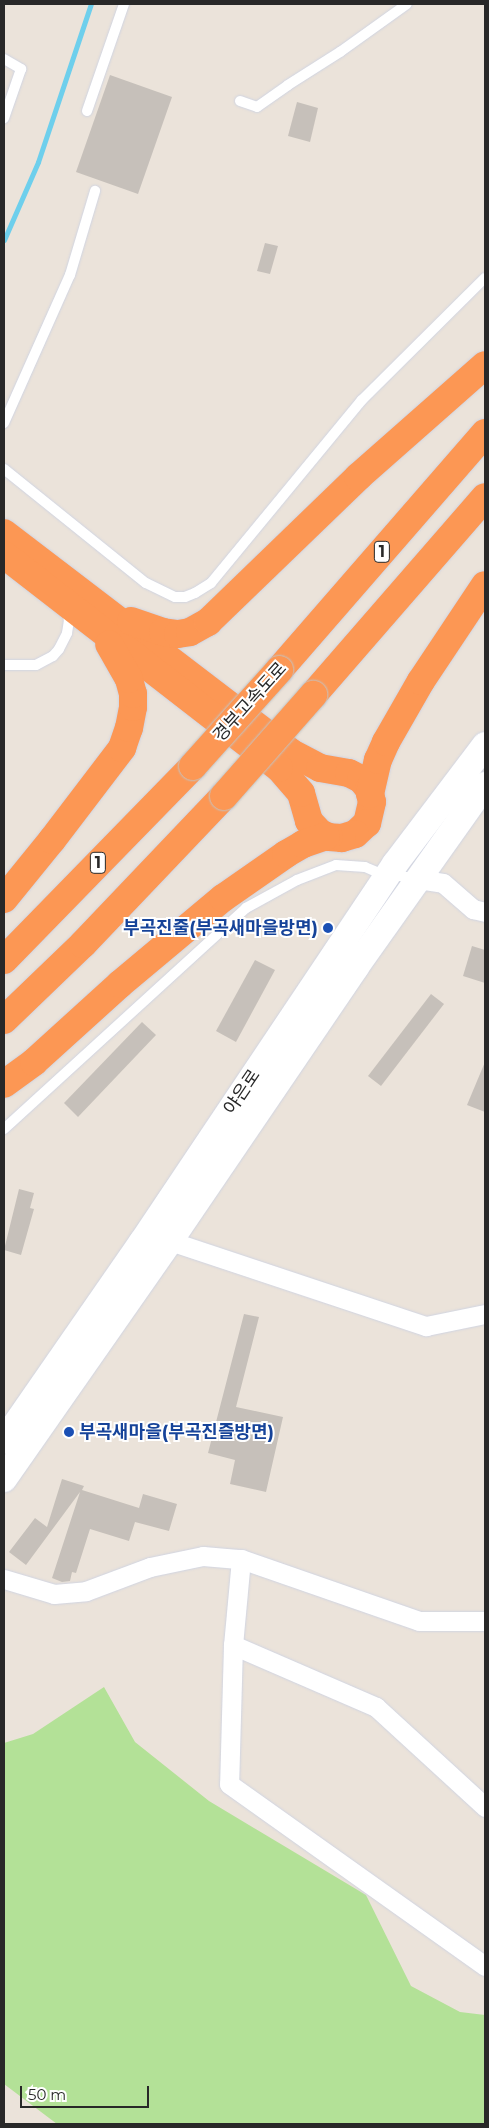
<!DOCTYPE html>
<meta charset="utf-8">
<style>
body{margin:0}
#map{position:relative;width:489px;height:2128px;overflow:hidden;background:#ebe3da;font-family:Montserrat,"Noto Sans KR",sans-serif}
div>[style]{position:absolute}
[style*='--x']{left:calc(var(--x)*1px);top:calc(var(--y)*1px);width:calc(var(--w)*1px);rotate:calc(var(--a)*1deg)}
.green>*{inset:0;background:#b3e197}
.stream>*{height:5px;margin:-2.5px;padding:0 2.5px;transform-origin:2.5px;border-radius:2.5px;background:#6ecfec}
.building>*{inset:0;background:#c6c0ba}
.roads{filter:drop-shadow(0 0 1px #d0d4e1) drop-shadow(0 0 1px #d0d4e1)}
.lane>*{height:10px;margin:-5px;padding:0 5px;transform-origin:5px;border-radius:5px;background:#fff}
.street>*{height:19px;margin:-9.5px;padding:0 9.5px;transform-origin:9.5px;border-radius:9.5px;background:#fff}
.secondary>*{height:26px;margin:-13px;padding:0 13px;transform-origin:13px;border-radius:13px;background:#fff}
.highway>*{height:28px;margin:-14px;padding:0 14px;transform-origin:14px;border-radius:14px;background:#fc9754}
.bridges{filter:drop-shadow(0 0 1px #c3c3c3) drop-shadow(0 0 1px #c3c3c3)}
.highway-bridge>*{height:28px;margin:-14px;padding:0 14px;transform-origin:14px;border-radius:14px;background:#fc9754}
.dots>*{width:14px;height:14px;translate:-50% -50%;box-sizing:border-box;border:2px solid #fff;border-radius:50%}
span{translate:-50% -50%;white-space:nowrap;text-align:center;line-height:1.15;-webkit-text-stroke:4px #fff;paint-order:stroke}
.shield-label span{padding:1px 4px;background:#fff;border:1px solid;border-radius:4px;-webkit-text-stroke-width:0}
.shield-label{font-size:16px;color:#282828;font-weight:700}
.street-label{font-size:18px;color:#282828}
.transit-label{font-size:18px;color:#164399;font-weight:700}
.right{translate:-100% -50%;text-align:right}
.left{translate:0 -50%;text-align:left}
.frame{position:absolute;inset:0;border:5px solid #282828;pointer-events:none}
.scale{position:absolute;left:20px;top:2086px;width:129px;height:22px;box-sizing:border-box;border:2px solid #282828;border-top:0;padding-left:6px;font-size:15px;line-height:18px;white-space:nowrap;color:#282828;-webkit-text-stroke:4px #fff;paint-order:stroke}
</style>
<div id="map">
<div class="green">
<i style="clip-path:polygon(104px 1687px,135px 1742px,209px 1801px,366px 1895px,411px 1986px,460px 2012px,485px 2015px,485px 2124px,57px 2124px,4px 2084px,4px 1743px,33px 1734px)"></i>
</div>
<div class="stream">
<i style="--x:4;--y:240;--w:85;--a:-66.4"></i>
<i style="--x:38;--y:162;--w:167;--a:-71.5"></i>
</div>
<div class="building">
<i style="clip-path:polygon(110px 75px,172px 97px,138px 194px,76px 172px)"></i>
<i style="clip-path:polygon(297px 102px,318px 108px,310px 142px,288px 136px)"></i>
<i style="clip-path:polygon(265px 243px,278px 246px,270px 274px,257px 271px)"></i>
<i style="clip-path:polygon(472px 946px,485px 950px,485px 983px,463px 976px)"></i>
<i style="clip-path:polygon(255px 960px,275px 970px,236px 1042px,216px 1031px)"></i>
<i style="clip-path:polygon(431px 994px,444px 1004px,381px 1086px,368px 1076px)"></i>
<i style="clip-path:polygon(142px 1022px,156px 1035px,78px 1117px,64px 1103px)"></i>
<i style="clip-path:polygon(485px 1062px,485px 1112px,467px 1105px)"></i>
<i style="clip-path:polygon(19px 1189px,34px 1193px,30px 1208px,34px 1209px,21px 1255px,4px 1250px)"></i>
<i style="clip-path:polygon(244px 1314px,259px 1317px,236px 1407px,283px 1417px,266px 1492px,230px 1484px,235px 1460px,208px 1453px)"></i>
<i style="clip-path:polygon(62px 1479px,84px 1486px,82px 1490px,139px 1508px,143px 1494px,177px 1504px,169px 1531px,135px 1522px,129px 1541px,90px 1529px,76px 1573px,72px 1572px,70px 1581px,62px 1582px,52px 1578px,80px 1492px,26px 1565px,9px 1552px,35px 1518px,47px 1527px)"></i>
</div>
<div class="roads">
<div class="lane">
<i style="--x:4;--y:59;--w:20;--a:30"></i>
<i style="--x:21;--y:69;--w:52;--a:109.1"></i>
<i style="--x:240;--y:101;--w:18;--a:19"></i>
<i style="--x:257;--y:107;--w:38;--a:-35"></i>
<i style="--x:288;--y:85;--w:62;--a:-32.4"></i>
<i style="--x:340;--y:52;--w:82;--a:-35.6"></i>
<i style="--x:87;--y:111;--w:113;--a:-70.9"></i>
<i style="--x:4;--y:423;--w:162;--a:-66"></i>
<i style="--x:70;--y:275;--w:88;--a:-73.4"></i>
<i style="--x:4;--y:469;--w:182;--a:38.8"></i>
<i style="--x:146;--y:583;--w:32;--a:26"></i>
<i style="--x:175;--y:597;--w:10;--a:0"></i>
<i style="--x:185;--y:597;--w:11;--a:-22"></i>
<i style="--x:195;--y:593;--w:19;--a:-32"></i>
<i style="--x:211;--y:583;--w:237;--a:-50.5"></i>
<i style="--x:362;--y:400;--w:173;--a:-44.8"></i>
<i style="--x:4;--y:665;--w:32;--a:0"></i>
<i style="--x:36;--y:665;--w:19;--a:-28"></i>
<i style="--x:53;--y:656;--w:9;--a:-49"></i>
<i style="--x:59;--y:649;--w:18;--a:-63"></i>
<i style="--x:67;--y:633;--w:12;--a:-81"></i>
<i style="--x:69;--y:621;--w:11;--a:-100"></i>
<i style="--x:4;--y:1129;--w:328;--a:-42.4"></i>
<i style="--x:246;--y:908;--w:58;--a:-28.8"></i>
<i style="--x:297;--y:880;--w:42;--a:-21"></i>
<i style="--x:336;--y:865;--w:29;--a:4"></i>
<i style="--x:365;--y:867;--w:13;--a:23"></i>
<i style="--x:377;--y:872;--w:41;--a:9.9"></i>
</div>
<div class="street">
<i style="--x:418;--y:879;--w:25;--a:9"></i>
<i style="--x:443;--y:883;--w:40;--a:41"></i>
<i style="--x:473;--y:909;--w:12;--a:14"></i>
<i style="--x:170;--y:1241;--w:270;--a:18.4"></i>
<i style="--x:426;--y:1326;--w:60;--a:-11.5"></i>
<i style="--x:241;--y:1559;--w:86;--a:95.3"></i>
<i style="--x:233;--y:1645;--w:156;--a:23.4"></i>
<i style="--x:376;--y:1707;--w:148;--a:42.5"></i>
<i style="--x:4;--y:1579;--w:52;--a:16.7"></i>
<i style="--x:54;--y:1594;--w:32;--a:-5"></i>
<i style="--x:86;--y:1591;--w:68;--a:-20.6"></i>
<i style="--x:150;--y:1567;--w:54;--a:-11.7"></i>
<i style="--x:203;--y:1556;--w:38;--a:5"></i>
<i style="--x:241;--y:1559;--w:188;--a:19.2"></i>
<i style="--x:419;--y:1621;--w:66;--a:0"></i>
<i style="--x:233;--y:1645;--w:139;--a:91.6"></i>
<i style="--x:229;--y:1784;--w:314;--a:35.4"></i>
</div>
<div class="secondary">
<i style="--x:4;--y:1441;--w:242;--a:-55.3"></i>
<i style="--x:142;--y:1242;--w:455;--a:-56.2"></i>
<i style="--x:395;--y:864;--w:149;--a:-52.9"></i>
<i style="--x:4;--y:1479;--w:290;--a:-55.1"></i>
<i style="--x:170;--y:1241;--w:331;--a:-55.8"></i>
<i style="--x:356;--y:967;--w:223;--a:-54.7"></i>
</div>
<div class="highway">
<i style="--x:4;--y:533;--w:360;--a:37.4"></i>
<i style="--x:290;--y:752;--w:34;--a:28"></i>
<i style="--x:320;--y:768;--w:29;--a:10"></i>
<i style="--x:349;--y:773;--w:13;--a:27"></i>
<i style="--x:361;--y:779;--w:13;--a:51"></i>
<i style="--x:369;--y:789;--w:13;--a:77"></i>
<i style="--x:372;--y:802;--w:22;--a:103"></i>
<i style="--x:367;--y:823;--w:16;--a:137"></i>
<i style="--x:355;--y:834;--w:14;--a:163"></i>
<i style="--x:342;--y:838;--w:13;--a:-176"></i>
<i style="--x:329;--y:837;--w:10;--a:-156"></i>
<i style="--x:320;--y:833;--w:16;--a:-133"></i>
<i style="--x:309;--y:821;--w:29;--a:-106"></i>
<i style="--x:301;--y:793;--w:33;--a:-131"></i>
<i style="--x:279;--y:768;--w:348;--a:-142.2"></i>
<i style="--x:131;--y:621;--w:34;--a:19"></i>
<i style="--x:163;--y:632;--w:15;--a:8"></i>
<i style="--x:178;--y:634;--w:12;--a:-9"></i>
<i style="--x:190;--y:632;--w:21;--a:-29"></i>
<i style="--x:208;--y:622;--w:209;--a:-44"></i>
<i style="--x:358;--y:477;--w:169;--a:-41.4"></i>
<i style="--x:279;--y:670;--w:314;--a:-49"></i>
<i style="--x:313;--y:695;--w:262;--a:-49"></i>
<i style="--x:370;--y:794;--w:35;--a:-77"></i>
<i style="--x:378;--y:760;--w:20;--a:-66"></i>
<i style="--x:386;--y:742;--w:70;--a:-60.2"></i>
<i style="--x:421;--y:681;--w:115;--a:-56.3"></i>
<i style="--x:4;--y:899;--w:76;--a:-50.9"></i>
<i style="--x:52;--y:840;--w:116;--a:-52.7"></i>
<i style="--x:122;--y:748;--w:21;--a:-71"></i>
<i style="--x:129;--y:728;--w:21;--a:-79"></i>
<i style="--x:133;--y:707;--w:13;--a:-90"></i>
<i style="--x:133;--y:694;--w:16;--a:-105"></i>
<i style="--x:129;--y:679;--w:40;--a:-119.7"></i>
<i style="--x:4;--y:960;--w:271;--a:-45.7"></i>
<i style="--x:4;--y:1020;--w:110;--a:-43.9"></i>
<i style="--x:83;--y:944;--w:204;--a:-46.4"></i>
<i style="--x:4;--y:1084;--w:37;--a:-36"></i>
<i style="--x:34;--y:1062;--w:116;--a:-42.2"></i>
<i style="--x:120;--y:984;--w:134;--a:-39.9"></i>
<i style="--x:223;--y:898;--w:77;--a:-34.9"></i>
<i style="--x:286;--y:854;--w:20;--a:-30"></i>
<i style="--x:303;--y:844;--w:24;--a:-19"></i>
</div>
</div>
<div class="bridges">
<div class="highway-bridge">
<i style="--x:193;--y:766;--w:129;--a:-48.1"></i>
<i style="--x:224;--y:796;--w:135;--a:-48.6"></i>
</div>
</div>
<div class="dots">
<i style="left:328px;top:928px;background:#1a4fb4"></i>
<i style="left:69px;top:1432px;background:#1a4fb4"></i>
</div>
<div class="shield-label">
<span style="left:382px;top:552px">1</span>
<span style="left:98px;top:863px">1</span>
</div>
<div class="street-label">
<span style="left:250px;top:702px;rotate:-48deg">경부고속도로</span>
<span style="left:242px;top:1092px;rotate:-56deg">야은로</span>
</div>
<div class="transit-label">
<span class="right" style="left:318px;top:928px">부곡진줄(부곡새마을방면)</span>
<span class="left" style="left:79px;top:1432px">부곡새마을(부곡진즐방면)</span>
</div>
<div class="frame"></div>
<div class="scale">50 m</div>
</div>
